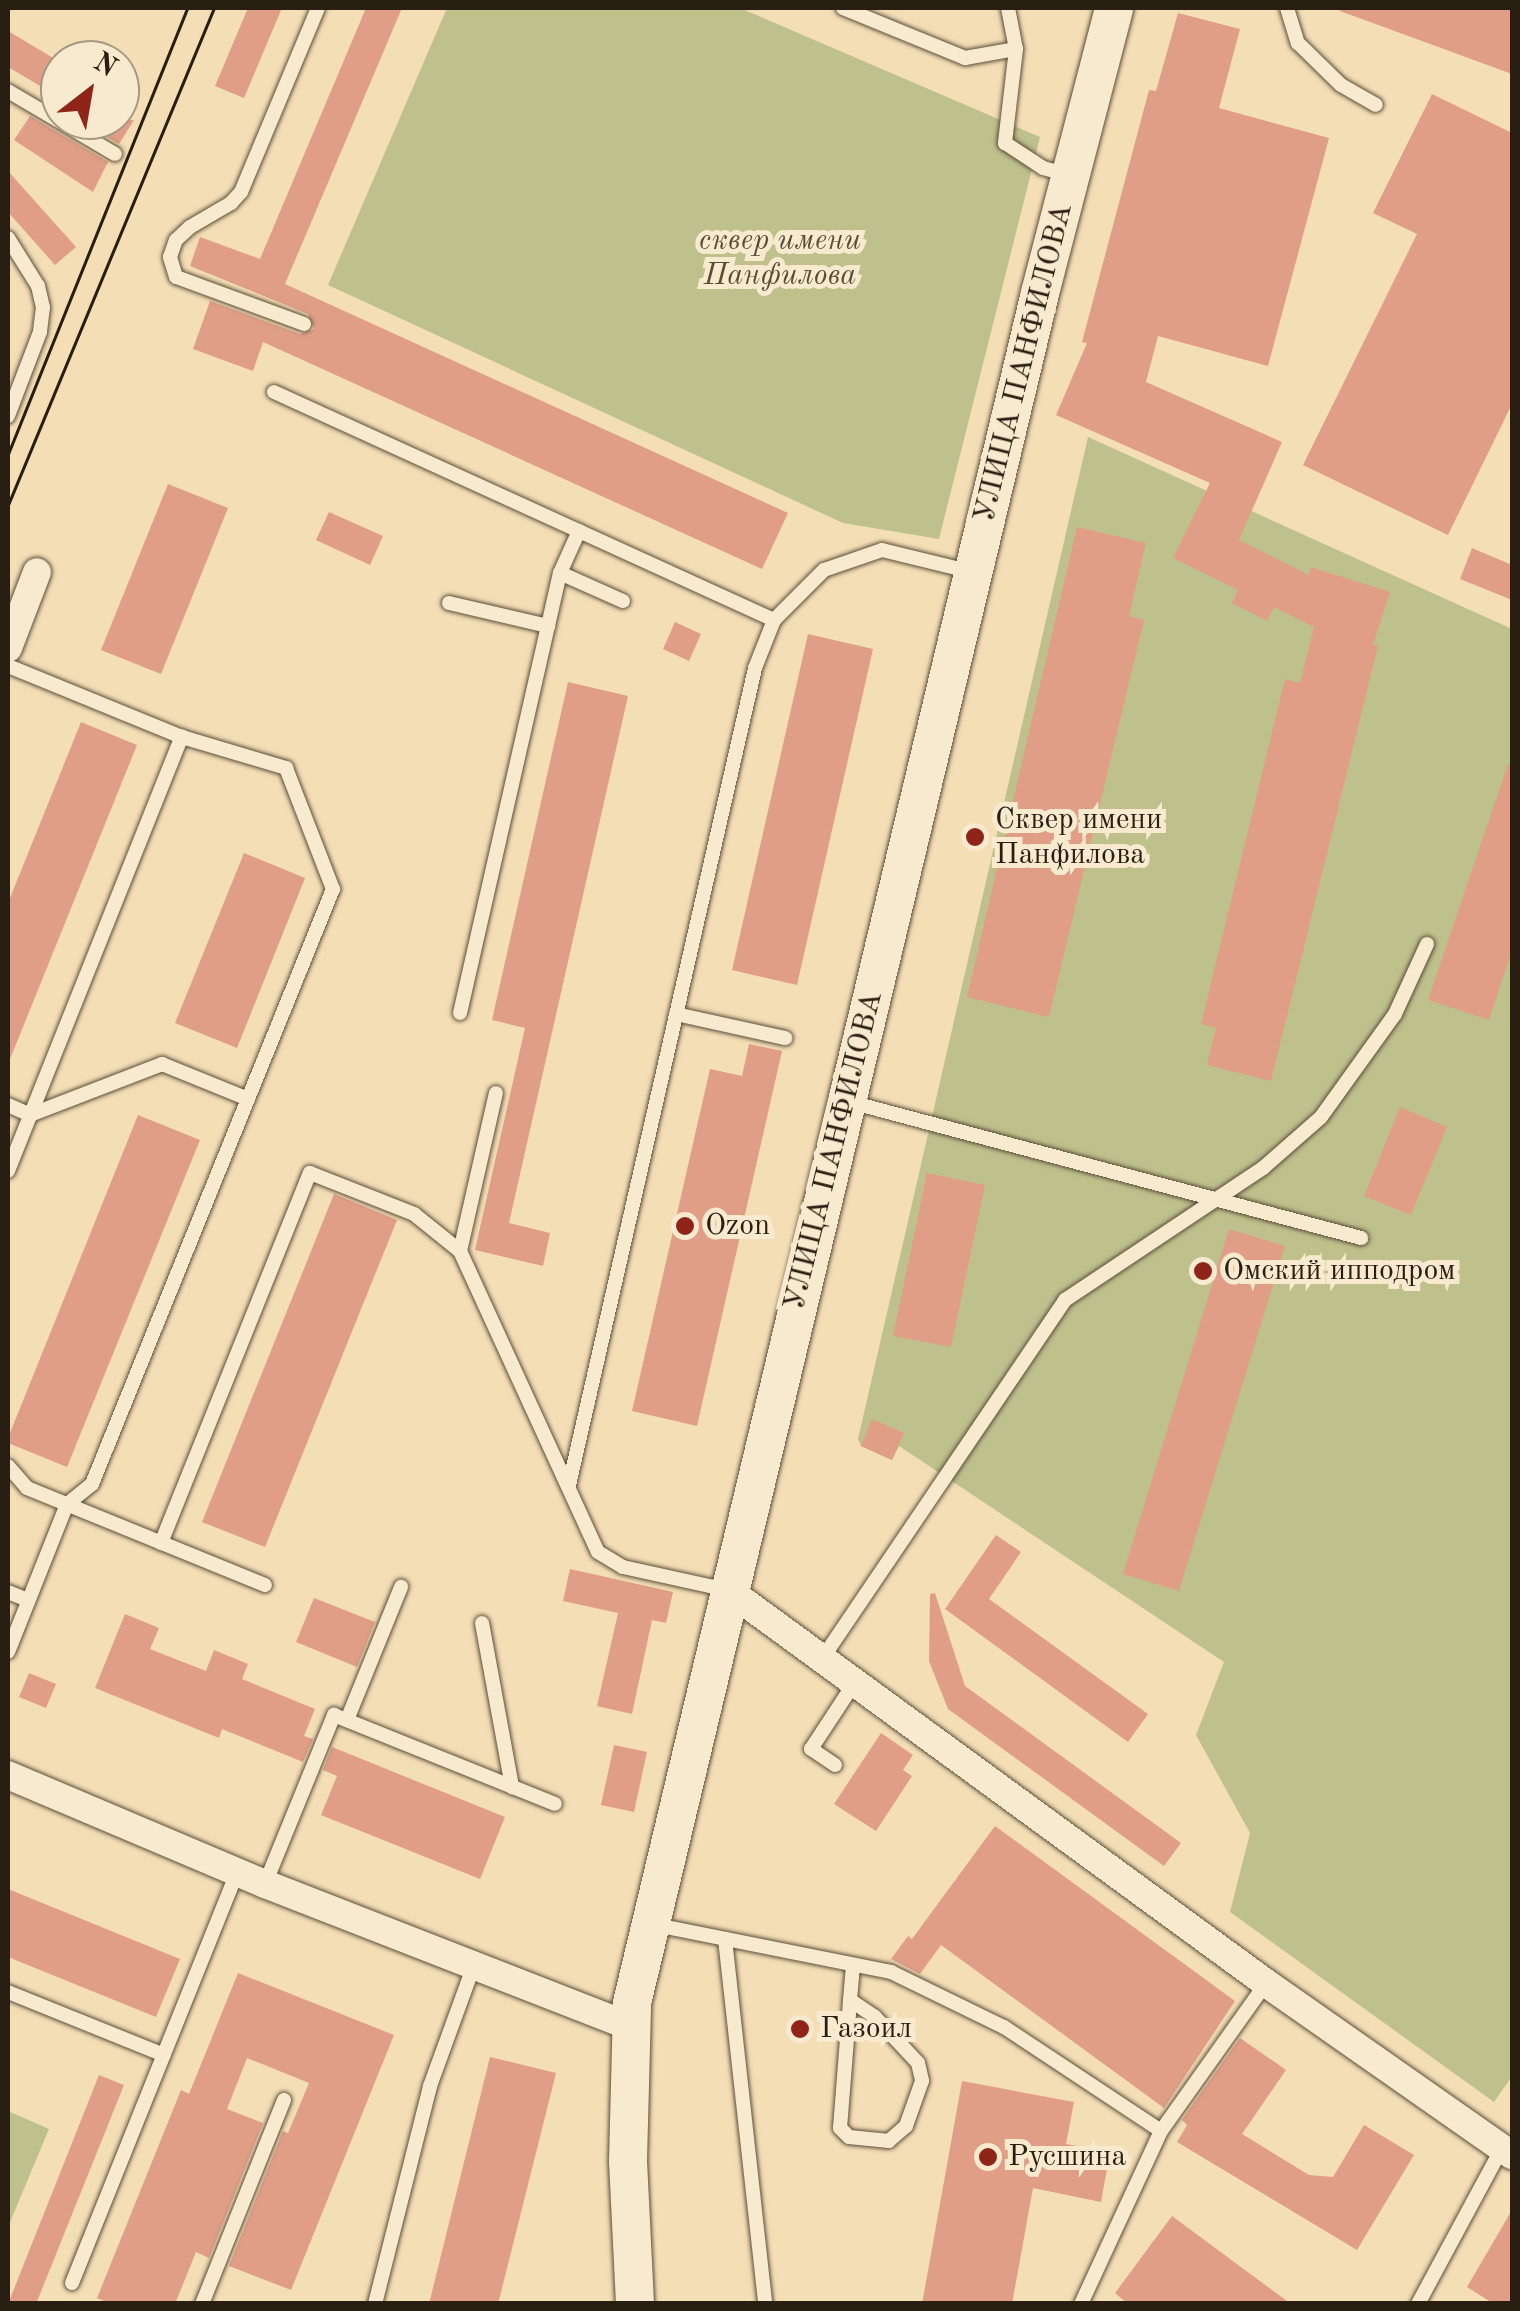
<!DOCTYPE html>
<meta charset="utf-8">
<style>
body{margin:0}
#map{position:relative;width:1520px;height:2311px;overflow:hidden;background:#f4deb5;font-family:"Old Standard TT",serif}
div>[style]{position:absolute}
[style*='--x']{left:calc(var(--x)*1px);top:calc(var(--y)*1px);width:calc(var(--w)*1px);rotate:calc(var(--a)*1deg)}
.green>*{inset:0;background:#bec18c}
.building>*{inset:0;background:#e09e87}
.roads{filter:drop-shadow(0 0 2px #5c4e3b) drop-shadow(0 0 2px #5c4e3b)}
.lane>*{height:14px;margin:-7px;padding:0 7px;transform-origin:7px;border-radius:7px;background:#f8eacf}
.street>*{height:28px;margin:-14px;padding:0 14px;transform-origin:14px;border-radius:14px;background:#f8eacf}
.secondary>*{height:38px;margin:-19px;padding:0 19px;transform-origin:19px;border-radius:19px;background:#f8eacf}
.tram>*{height:2.5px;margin:-1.25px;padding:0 1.25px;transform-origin:1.25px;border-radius:1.25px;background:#291e12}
.dots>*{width:28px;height:28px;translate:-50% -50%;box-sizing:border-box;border:5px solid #f8eacf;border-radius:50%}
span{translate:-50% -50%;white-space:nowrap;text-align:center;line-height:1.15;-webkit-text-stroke:10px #f8eacf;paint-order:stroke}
.park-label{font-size:30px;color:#564f37;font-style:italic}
.street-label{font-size:30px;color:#291e12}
.poi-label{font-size:30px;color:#291e12}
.left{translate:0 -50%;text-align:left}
.frame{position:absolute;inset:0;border:10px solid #291e12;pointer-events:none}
.north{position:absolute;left:40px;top:40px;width:100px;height:100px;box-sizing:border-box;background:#f8eacf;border:2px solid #a59883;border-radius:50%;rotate:31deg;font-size:28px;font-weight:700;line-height:40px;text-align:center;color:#291e12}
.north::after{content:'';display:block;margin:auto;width:35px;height:45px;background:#8f2418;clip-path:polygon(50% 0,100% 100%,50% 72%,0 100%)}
</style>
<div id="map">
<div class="green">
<i style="clip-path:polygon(447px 8px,740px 8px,1040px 137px,939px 539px,843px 523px,328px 285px)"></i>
<i style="clip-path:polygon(1088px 437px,1512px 629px,1512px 2076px,1494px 2102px,1230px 1912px,1250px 1833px,1196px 1735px,1224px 1662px,899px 1446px,892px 1460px,861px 1446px,858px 1439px)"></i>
<i style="clip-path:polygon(8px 2111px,49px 2129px,8px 2227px)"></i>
</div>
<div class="building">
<i style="clip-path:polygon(248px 8px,282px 8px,244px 98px,215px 86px)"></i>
<i style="clip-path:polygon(366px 8px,402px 8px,285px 284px,788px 513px,762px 569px,263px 342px,253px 371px,193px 349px,210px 301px,300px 334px,314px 329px,308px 314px,190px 266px,200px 237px,260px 259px)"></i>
<i style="clip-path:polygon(1340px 8px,1512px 8px,1512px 74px,1340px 11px)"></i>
<i style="clip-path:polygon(1178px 13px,1240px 29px,1219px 108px,1329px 138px,1268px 366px,1158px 336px,1146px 382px,1282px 442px,1239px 540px,1309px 575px,1311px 567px,1390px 592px,1373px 645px,1378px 646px,1271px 1081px,1207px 1065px,1216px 1028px,1201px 1024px,1285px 679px,1300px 683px,1314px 627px,1274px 607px,1267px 621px,1232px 603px,1238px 590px,1173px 558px,1210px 483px,1056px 415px,1087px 343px,1082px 342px,1149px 90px,1156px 91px)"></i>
<i style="clip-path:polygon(8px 31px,60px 62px,60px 109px,42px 98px,47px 90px,8px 67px)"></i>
<i style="clip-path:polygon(1432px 94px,1512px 133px,1512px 404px,1448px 535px,1303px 465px,1417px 234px,1373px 213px)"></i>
<i style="clip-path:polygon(30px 116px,108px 162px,93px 192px,14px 140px)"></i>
<i style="clip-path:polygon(78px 120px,134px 120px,119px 144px)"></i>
<i style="clip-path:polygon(8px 171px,76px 247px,55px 265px,8px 212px)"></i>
<i style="clip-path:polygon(168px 484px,228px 508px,161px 674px,101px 650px)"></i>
<i style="clip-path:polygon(329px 512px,383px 536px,370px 565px,316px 540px)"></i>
<i style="clip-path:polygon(1077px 527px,1146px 543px,1129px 616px,1144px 620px,1049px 1017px,967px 997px)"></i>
<i style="clip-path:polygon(1472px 548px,1512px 565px,1512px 600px,1460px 579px)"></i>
<i style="clip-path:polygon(675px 622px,701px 634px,689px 661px,663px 649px)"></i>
<i style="clip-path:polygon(808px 634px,873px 649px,797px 985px,732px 970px)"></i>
<i style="clip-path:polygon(568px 682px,628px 696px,509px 1223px,550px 1233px,543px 1266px,475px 1250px,525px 1028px,492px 1020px)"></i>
<i style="clip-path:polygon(81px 722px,137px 745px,8px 1064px,8px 903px)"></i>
<i style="clip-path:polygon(1508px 764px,1512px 765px,1512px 950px,1489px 1020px,1428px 1000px)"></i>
<i style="clip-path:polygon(244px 853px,305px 878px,237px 1048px,175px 1023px)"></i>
<i style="clip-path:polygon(749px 1044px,782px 1051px,697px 1426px,632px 1411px,710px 1069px,742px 1076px)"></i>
<i style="clip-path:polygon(1400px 1107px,1447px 1127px,1411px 1215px,1364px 1196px)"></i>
<i style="clip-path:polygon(138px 1115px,200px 1140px,67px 1467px,8px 1443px,8px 1438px)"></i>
<i style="clip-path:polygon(927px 1173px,985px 1185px,951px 1347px,893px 1336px)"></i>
<i style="clip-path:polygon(334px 1194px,397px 1220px,265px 1547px,202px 1522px)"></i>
<i style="clip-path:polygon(1229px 1229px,1285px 1246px,1179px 1591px,1123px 1574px)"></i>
<i style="clip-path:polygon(872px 1419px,904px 1433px,892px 1460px,861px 1446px)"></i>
<i style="clip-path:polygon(996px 1535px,1021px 1552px,989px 1599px,1148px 1714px,1128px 1742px,945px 1609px)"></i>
<i style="clip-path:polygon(570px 1569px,673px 1592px,666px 1623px,652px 1620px,632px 1714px,597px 1706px,618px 1613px,563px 1601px)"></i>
<i style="clip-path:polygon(935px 1593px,965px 1686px,1181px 1843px,1164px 1866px,948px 1709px,929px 1661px,930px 1594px)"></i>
<i style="clip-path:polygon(314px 1598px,375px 1622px,357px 1667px,296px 1642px)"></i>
<i style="clip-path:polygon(125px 1614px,159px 1628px,150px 1649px,206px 1671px,214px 1650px,248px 1664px,242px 1679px,315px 1709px,304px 1736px,313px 1739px,303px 1762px,222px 1729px,219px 1738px,95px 1688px)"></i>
<i style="clip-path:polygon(29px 1673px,56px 1684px,46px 1708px,19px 1697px)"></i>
<i style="clip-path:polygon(881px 1733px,913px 1755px,903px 1770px,912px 1776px,876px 1831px,834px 1804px)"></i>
<i style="clip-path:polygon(614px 1745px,647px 1752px,634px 1812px,601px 1805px)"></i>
<i style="clip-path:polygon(332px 1747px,505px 1817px,480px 1879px,321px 1815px,337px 1776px,323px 1770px)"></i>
<i style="clip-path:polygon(995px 1826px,1235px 2001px,1164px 2108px,941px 1945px,920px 1974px,891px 1959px,908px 1936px,912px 1939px)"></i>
<i style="clip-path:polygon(8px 1889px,180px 1959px,156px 2017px,8px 1957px)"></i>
<i style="clip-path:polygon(238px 1973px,394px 2035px,291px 2290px,229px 2266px,283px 2131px,288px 2133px,309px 2083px,247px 2058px,227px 2109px,263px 2123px,209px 2258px,196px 2252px,175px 2304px,111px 2304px,97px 2298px,181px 2090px,189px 2094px)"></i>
<i style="clip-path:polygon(1240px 2038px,1286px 2070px,1242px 2134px,1309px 2175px,1333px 2177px,1364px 2125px,1414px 2155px,1357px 2250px,1177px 2142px,1187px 2125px,1182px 2120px)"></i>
<i style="clip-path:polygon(490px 2057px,556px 2073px,498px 2304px,429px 2304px)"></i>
<i style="clip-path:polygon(99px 2075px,124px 2085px,36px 2304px,8px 2304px)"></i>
<i style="clip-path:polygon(962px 2081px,1074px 2102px,1066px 2144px,1110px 2152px,1101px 2202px,1033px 2188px,1012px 2304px,922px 2304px)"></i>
<i style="clip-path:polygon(1512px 2210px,1512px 2304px,1494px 2304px,1467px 2287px)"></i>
<i style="clip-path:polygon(1172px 2216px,1291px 2304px,1128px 2304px,1115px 2293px)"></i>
</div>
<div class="roads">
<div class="lane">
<i style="--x:843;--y:8;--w:132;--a:22.3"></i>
<i style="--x:965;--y:58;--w:52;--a:-10"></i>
<i style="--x:1008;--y:8;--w:42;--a:79"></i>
<i style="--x:1016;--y:49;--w:95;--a:96.7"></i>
<i style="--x:1005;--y:143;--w:45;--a:33.3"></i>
<i style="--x:1043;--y:168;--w:27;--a:15"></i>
<i style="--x:1287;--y:8;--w:37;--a:73"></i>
<i style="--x:1298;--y:43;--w:60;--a:44.3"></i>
<i style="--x:1341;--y:85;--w:40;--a:29.7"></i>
<i style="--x:8;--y:91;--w:124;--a:30.5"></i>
<i style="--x:8;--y:238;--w:57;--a:58"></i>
<i style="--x:38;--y:286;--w:22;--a:77"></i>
<i style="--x:43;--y:307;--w:25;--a:97"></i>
<i style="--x:40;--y:332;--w:90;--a:110.9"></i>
<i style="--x:304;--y:324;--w:136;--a:-159.8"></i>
<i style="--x:176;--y:277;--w:21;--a:-107"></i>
<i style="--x:170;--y:257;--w:18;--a:-71"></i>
<i style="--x:176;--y:240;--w:19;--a:-43"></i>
<i style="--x:190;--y:227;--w:48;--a:-30.3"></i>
<i style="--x:231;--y:203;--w:15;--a:-48"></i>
<i style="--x:241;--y:192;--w:199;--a:-67.3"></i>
<i style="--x:274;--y:392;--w:550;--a:24.51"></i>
<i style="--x:560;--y:573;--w:69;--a:24"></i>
<i style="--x:449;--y:603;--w:102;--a:13.1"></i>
<i style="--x:8;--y:666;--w:188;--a:22.2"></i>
<i style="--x:182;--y:737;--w:109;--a:16.6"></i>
<i style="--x:286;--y:768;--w:130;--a:68.8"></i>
<i style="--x:333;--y:889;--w:642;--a:112.05"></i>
<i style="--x:92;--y:1484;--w:32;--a:141"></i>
<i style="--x:67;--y:1504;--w:159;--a:111.7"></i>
<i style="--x:460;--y:1013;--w:451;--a:-77.2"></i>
<i style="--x:560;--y:573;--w:46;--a:-65.7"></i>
<i style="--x:676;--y:1014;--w:112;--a:12.4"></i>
<i style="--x:850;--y:1102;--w:529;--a:14.9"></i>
<i style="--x:8;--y:1105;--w:24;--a:24"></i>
<i style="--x:30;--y:1115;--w:142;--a:-21.1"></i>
<i style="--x:162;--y:1064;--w:93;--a:22.1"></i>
<i style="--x:8;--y:1171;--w:468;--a:-68.2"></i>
<i style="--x:460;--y:1251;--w:162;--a:-77.2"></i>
<i style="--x:8;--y:1466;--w:29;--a:49"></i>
<i style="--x:27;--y:1488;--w:257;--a:22.2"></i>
<i style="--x:569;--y:1485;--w:838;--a:-77.17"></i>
<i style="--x:755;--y:668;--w:52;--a:-68.4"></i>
<i style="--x:774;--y:620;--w:71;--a:-45"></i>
<i style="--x:824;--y:570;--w:61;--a:-19"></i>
<i style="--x:882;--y:550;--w:93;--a:13.7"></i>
<i style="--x:161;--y:1543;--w:399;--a:-68.1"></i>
<i style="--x:310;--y:1173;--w:112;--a:21.5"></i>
<i style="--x:414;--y:1214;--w:59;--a:38.8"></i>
<i style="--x:460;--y:1251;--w:331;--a:65.4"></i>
<i style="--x:598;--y:1552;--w:29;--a:31"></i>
<i style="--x:623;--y:1567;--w:107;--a:12.4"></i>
<i style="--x:8;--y:1592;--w:22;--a:22"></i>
<i style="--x:482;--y:1623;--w:167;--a:79.6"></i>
<i style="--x:822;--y:1659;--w:434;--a:-55.9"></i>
<i style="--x:1065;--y:1300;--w:238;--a:-33.7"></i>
<i style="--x:1263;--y:1168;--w:77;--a:-41.3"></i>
<i style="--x:1321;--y:1117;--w:127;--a:-54.3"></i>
<i style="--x:1395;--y:1014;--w:77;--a:-65.4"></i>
<i style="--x:347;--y:1720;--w:144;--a:-67.9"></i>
<i style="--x:835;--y:1765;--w:29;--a:-146"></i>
<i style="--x:811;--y:1749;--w:80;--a:-56.7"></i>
<i style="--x:265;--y:1884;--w:183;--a:-67.8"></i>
<i style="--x:334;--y:1715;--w:238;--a:21.9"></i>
<i style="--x:651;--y:1924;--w:245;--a:11.3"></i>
<i style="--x:891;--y:1972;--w:126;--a:26"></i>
<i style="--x:1004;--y:2027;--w:188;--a:33.5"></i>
<i style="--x:725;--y:1939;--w:367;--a:83.7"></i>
<i style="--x:8;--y:1992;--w:168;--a:22"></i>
<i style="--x:850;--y:2000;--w:30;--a:34"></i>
<i style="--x:875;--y:2017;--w:63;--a:46.9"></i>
<i style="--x:918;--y:2063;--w:18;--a:77"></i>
<i style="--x:922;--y:2081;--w:48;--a:109.6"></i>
<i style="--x:906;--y:2126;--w:23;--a:139"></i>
<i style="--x:889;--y:2141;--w:40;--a:-174.3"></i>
<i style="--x:849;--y:2137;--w:13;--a:-135"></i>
<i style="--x:840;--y:2128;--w:128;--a:-85.5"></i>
<i style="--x:850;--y:2000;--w:35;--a:-85"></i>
<i style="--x:72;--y:2283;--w:443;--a:-68.1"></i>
<i style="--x:202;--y:2304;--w:220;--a:-68.1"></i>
<i style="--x:375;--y:2304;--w:225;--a:-75.8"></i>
<i style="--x:430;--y:2086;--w:129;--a:-70"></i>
<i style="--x:1081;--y:2304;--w:191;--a:-65.2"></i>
<i style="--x:1161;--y:2131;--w:181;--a:-54.6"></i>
<i style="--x:1418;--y:2304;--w:177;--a:-61.7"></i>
</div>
<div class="street">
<i style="--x:8;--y:648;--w:81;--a:-69.1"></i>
<i style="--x:728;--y:1590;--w:666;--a:36.15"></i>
<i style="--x:1266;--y:1983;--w:300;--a:35"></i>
<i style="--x:8;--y:1775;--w:279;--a:23"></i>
<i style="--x:265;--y:1884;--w:392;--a:21.3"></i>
</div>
<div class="secondary">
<i style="--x:635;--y:2304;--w:143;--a:-92.8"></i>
<i style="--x:628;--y:2161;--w:158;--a:-88.5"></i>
<i style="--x:632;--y:2003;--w:1758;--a:-76.58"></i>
<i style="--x:1040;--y:293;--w:294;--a:-75.4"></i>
</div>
</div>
<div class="tram">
<i style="--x:8;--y:454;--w:481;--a:-68.1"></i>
<i style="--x:8;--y:505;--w:538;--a:-67.49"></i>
</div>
<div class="dots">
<i style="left:975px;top:837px;background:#8f2418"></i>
<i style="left:685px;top:1226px;background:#8f2418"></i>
<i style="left:1203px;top:1271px;background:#8f2418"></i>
<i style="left:800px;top:2029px;background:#8f2418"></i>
<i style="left:988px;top:2157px;background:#8f2418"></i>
</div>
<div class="park-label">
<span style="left:780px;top:258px">сквер имени<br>Панфилова</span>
</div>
<div class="street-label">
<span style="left:1024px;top:363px;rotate:-76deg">УЛИЦА ПАНФИЛОВА</span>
<span style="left:834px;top:1151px;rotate:-76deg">УЛИЦА ПАНФИЛОВА</span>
</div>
<div class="poi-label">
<span class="left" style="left:995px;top:837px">Сквер имени<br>Панфилова</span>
<span class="left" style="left:705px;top:1226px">Ozon</span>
<span class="left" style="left:1223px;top:1271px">Омский ипподром</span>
<span class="left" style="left:820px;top:2029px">Газоил</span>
<span class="left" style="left:1008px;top:2157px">Русшина</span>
</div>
<div class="frame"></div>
<div class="north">N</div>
</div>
